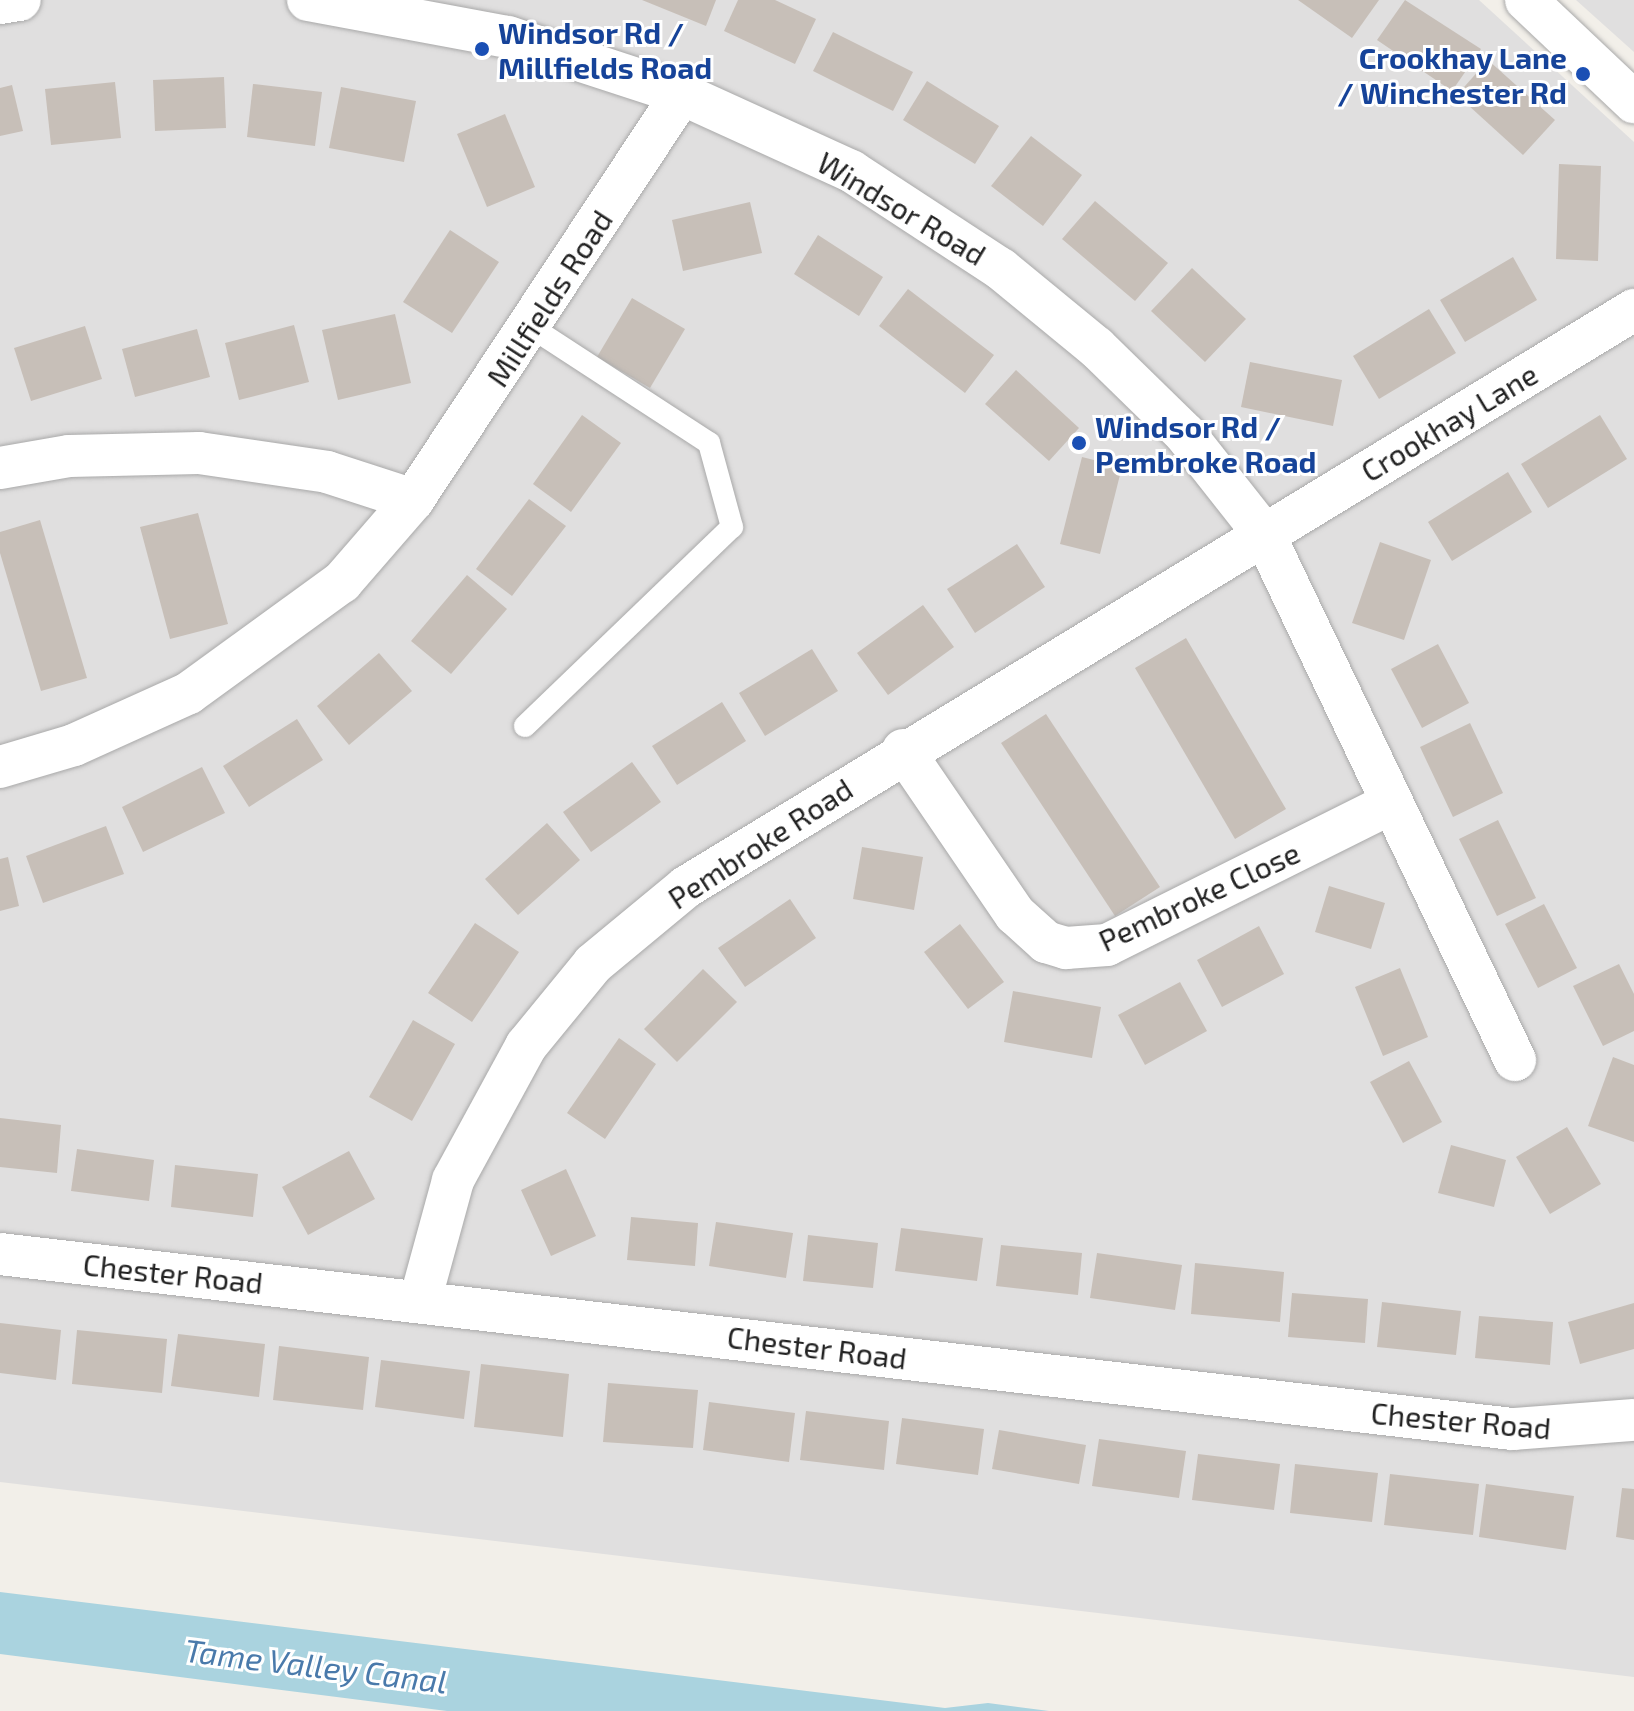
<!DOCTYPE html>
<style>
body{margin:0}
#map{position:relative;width:1634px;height:1711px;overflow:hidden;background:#f2efe9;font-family:"Exo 2",sans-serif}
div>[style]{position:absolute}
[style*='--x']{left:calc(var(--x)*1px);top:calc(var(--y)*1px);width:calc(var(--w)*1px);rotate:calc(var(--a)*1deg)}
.residential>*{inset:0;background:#e0dfdf}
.water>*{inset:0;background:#aad3df}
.building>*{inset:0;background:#c7bfb8}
.roads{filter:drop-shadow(0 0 2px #a9a9a9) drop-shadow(0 0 2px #a9a9a9)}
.lane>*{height:22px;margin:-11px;padding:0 11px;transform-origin:11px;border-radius:11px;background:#fff}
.street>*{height:42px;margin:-21px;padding:0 21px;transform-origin:21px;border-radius:21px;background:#fff}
.dots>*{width:22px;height:22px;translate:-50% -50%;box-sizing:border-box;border:4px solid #fff;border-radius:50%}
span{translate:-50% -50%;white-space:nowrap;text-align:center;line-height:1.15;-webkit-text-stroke:6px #fff;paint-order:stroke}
.transit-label{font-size:30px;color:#164399;font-weight:700}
.left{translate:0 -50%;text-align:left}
.right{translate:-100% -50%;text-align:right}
.street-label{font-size:30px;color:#222}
.water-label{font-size:32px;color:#4a7aab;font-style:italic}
</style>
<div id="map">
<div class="residential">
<i style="clip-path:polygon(0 0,1479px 0,1634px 142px,1634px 1677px,0 1482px)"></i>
<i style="clip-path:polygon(1576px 0,1634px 0,1634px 52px)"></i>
</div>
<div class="water">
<i style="clip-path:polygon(0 1592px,945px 1708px,988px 1703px,1049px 1711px,447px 1711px,0 1654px)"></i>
</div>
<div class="building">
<i style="clip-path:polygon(642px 0,716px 0,706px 26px)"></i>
<i style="clip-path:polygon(738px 0,775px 0,816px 19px,795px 64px,724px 31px)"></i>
<i style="clip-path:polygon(1298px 0,1379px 0,1352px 38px)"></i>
<i style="clip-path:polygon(1405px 0,1481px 49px,1452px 91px,1377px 40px)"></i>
<i style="clip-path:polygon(833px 32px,913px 72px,893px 111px,813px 71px)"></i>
<i style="clip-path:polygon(1488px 60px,1555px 120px,1523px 155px,1457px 95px)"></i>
<i style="clip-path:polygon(224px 77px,226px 128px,155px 131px,153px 80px)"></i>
<i style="clip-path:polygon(927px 81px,999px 126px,975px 164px,903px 120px)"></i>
<i style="clip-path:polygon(115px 82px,121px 138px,51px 145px,45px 89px)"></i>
<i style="clip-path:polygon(253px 84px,322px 92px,315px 146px,247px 137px)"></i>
<i style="clip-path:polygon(12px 85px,23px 131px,0 136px,0 88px)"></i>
<i style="clip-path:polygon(341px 87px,416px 101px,404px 162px,329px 148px)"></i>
<i style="clip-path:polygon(505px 114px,535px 187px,487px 207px,457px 134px)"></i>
<i style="clip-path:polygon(1031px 136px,1082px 175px,1043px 226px,991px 186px)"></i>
<i style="clip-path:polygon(1559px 164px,1601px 166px,1598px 261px,1556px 259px)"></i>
<i style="clip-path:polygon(1095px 201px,1168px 263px,1135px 301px,1062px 239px)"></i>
<i style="clip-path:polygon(750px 202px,762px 253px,683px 271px,672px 220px)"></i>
<i style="clip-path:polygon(450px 230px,499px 262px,452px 333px,403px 302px)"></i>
<i style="clip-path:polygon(818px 235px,883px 277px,859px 316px,794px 274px)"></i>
<i style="clip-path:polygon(1513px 257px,1537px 300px,1465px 342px,1440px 300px)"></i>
<i style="clip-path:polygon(1192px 268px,1246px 319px,1205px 362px,1151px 311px)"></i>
<i style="clip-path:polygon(908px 289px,994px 355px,965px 393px,879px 326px)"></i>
<i style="clip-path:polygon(632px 298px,685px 329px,650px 388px,597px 357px)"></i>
<i style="clip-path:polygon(1429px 309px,1456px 353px,1379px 399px,1353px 356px)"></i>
<i style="clip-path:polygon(395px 314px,411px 383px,338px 400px,322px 330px)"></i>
<i style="clip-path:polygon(294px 325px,309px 382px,239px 400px,225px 343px)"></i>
<i style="clip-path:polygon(85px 326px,102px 379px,31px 401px,14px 348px)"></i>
<i style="clip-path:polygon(197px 329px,210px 377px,135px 397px,122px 349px)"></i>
<i style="clip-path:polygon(1250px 362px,1342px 380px,1333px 426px,1241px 407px)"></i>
<i style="clip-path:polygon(1016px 370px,1079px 428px,1049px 461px,985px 404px)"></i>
<i style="clip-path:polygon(582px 415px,621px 443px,571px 512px,533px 484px)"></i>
<i style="clip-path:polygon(1600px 415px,1627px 459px,1548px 508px,1521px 464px)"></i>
<i style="clip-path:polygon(1082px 457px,1122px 467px,1100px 554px,1060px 544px)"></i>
<i style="clip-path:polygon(1508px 472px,1532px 512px,1452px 561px,1428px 522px)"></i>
<i style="clip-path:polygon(529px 499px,566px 526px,512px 596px,476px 569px)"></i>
<i style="clip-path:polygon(198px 513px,228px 624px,170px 639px,140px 527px)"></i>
<i style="clip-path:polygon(40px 520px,87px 678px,41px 691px,0 553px,0 532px)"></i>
<i style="clip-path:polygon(1380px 542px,1431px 560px,1404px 640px,1352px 623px)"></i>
<i style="clip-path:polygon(1017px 544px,1045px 587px,975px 633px,947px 589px)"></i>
<i style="clip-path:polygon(467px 575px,507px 609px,451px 674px,411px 641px)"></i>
<i style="clip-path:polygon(923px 605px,954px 647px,888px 695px,857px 653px)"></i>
<i style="clip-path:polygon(1186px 638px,1286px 809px,1235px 839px,1135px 668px)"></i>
<i style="clip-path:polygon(1438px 644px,1469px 703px,1422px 728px,1391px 669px)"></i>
<i style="clip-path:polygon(812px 649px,838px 691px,765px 736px,739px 693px)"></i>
<i style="clip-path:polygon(379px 653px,412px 691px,349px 745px,317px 706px)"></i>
<i style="clip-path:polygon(722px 702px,746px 741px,677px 785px,652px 746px)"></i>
<i style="clip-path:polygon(1046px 714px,1160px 887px,1115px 916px,1001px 743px)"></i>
<i style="clip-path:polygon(297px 719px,323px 760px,249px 807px,223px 766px)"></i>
<i style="clip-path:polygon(1470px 723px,1503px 793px,1453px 817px,1420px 747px)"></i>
<i style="clip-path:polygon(632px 762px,661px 802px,591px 852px,563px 812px)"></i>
<i style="clip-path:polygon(202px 767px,225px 813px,143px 852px,122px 807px)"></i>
<i style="clip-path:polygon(1498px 820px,1536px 898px,1497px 916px,1459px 839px)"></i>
<i style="clip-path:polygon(547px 823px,580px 860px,518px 915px,485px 879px)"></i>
<i style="clip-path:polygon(106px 826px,124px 874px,43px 903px,26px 856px)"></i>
<i style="clip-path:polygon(862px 847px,923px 857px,914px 910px,853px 899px)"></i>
<i style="clip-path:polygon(8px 857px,19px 906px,0 911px,0 859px)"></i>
<i style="clip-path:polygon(1329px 886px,1385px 903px,1371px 949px,1315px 932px)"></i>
<i style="clip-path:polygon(790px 899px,816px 938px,745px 987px,718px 948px)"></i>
<i style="clip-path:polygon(1544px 904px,1577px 968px,1538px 988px,1505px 924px)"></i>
<i style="clip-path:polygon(475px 923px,519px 952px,472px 1022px,428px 993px)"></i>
<i style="clip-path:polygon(960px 924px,1004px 982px,968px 1009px,924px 952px)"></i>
<i style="clip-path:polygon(1259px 926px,1284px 974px,1222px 1007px,1197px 960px)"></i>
<i style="clip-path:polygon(1619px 964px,1634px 994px,1634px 1031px,1603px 1046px,1573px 986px)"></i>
<i style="clip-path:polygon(1400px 968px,1428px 1037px,1383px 1056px,1355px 987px)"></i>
<i style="clip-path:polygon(703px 969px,737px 1002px,677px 1062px,644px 1029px)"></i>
<i style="clip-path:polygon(1180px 982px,1207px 1031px,1145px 1065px,1118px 1015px)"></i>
<i style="clip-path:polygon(1013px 991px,1101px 1007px,1092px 1058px,1004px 1042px)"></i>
<i style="clip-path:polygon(413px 1020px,455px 1044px,412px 1121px,369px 1097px)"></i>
<i style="clip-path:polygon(619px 1038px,656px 1064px,605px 1139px,567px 1113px)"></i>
<i style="clip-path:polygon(1613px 1057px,1634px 1065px,1634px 1142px,1588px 1126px)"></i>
<i style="clip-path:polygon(1409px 1061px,1442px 1122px,1403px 1143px,1370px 1082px)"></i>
<i style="clip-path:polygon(0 1118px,61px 1125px,57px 1173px,0 1167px)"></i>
<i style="clip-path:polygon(1567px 1127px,1601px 1184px,1550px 1214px,1516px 1157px)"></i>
<i style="clip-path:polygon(1451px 1145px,1506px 1160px,1494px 1207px,1438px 1193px)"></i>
<i style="clip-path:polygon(77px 1149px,154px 1160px,149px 1201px,71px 1191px)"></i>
<i style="clip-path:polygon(349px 1151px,375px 1199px,308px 1235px,282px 1187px)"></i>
<i style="clip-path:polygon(175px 1165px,258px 1174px,253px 1217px,171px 1207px)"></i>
<i style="clip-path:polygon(566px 1169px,596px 1236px,551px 1256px,521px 1190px)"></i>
<i style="clip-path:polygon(631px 1217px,698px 1223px,695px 1266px,627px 1260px)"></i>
<i style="clip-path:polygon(716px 1222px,793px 1233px,786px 1278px,709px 1266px)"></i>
<i style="clip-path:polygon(901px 1228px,983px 1238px,977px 1281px,895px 1271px)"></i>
<i style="clip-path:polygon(808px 1235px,878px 1243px,873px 1288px,803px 1281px)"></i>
<i style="clip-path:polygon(1001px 1245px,1082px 1253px,1078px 1295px,996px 1286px)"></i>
<i style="clip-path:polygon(1097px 1253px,1182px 1265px,1175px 1310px,1090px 1298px)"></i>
<i style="clip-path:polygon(1195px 1263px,1284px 1272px,1280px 1322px,1191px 1314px)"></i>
<i style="clip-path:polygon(1292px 1293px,1368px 1299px,1365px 1343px,1288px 1337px)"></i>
<i style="clip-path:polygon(1382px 1302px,1461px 1311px,1456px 1355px,1377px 1347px)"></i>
<i style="clip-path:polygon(1634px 1303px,1634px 1349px,1580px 1364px,1568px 1322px)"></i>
<i style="clip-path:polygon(1479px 1316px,1553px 1322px,1550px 1365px,1475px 1358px)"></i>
<i style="clip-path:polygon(0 1323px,61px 1330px,56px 1380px,0 1373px)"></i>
<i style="clip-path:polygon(77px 1330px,167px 1339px,162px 1393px,72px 1384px)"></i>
<i style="clip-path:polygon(178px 1334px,265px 1344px,259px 1397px,171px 1386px)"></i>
<i style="clip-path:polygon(279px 1346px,369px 1357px,363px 1410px,273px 1400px)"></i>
<i style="clip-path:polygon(381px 1360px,470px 1371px,464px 1419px,375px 1407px)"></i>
<i style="clip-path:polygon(481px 1364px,569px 1374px,563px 1437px,474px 1427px)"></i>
<i style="clip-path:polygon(608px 1383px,698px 1390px,693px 1448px,603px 1442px)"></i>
<i style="clip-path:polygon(709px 1402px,795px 1413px,789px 1462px,703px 1450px)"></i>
<i style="clip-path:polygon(806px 1411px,889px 1421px,884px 1470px,800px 1460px)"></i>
<i style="clip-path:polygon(902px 1418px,984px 1429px,978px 1475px,896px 1464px)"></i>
<i style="clip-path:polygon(999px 1430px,1086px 1445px,1079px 1484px,992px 1469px)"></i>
<i style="clip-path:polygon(1099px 1439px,1186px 1451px,1179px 1498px,1092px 1486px)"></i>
<i style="clip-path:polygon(1198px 1454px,1280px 1464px,1274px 1510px,1192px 1500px)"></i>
<i style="clip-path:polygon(1295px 1464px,1378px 1473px,1372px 1522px,1290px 1513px)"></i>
<i style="clip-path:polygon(1390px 1474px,1479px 1484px,1473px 1535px,1384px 1525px)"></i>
<i style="clip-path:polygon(1486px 1484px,1574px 1496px,1566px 1550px,1479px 1537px)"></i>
<i style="clip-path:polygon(1622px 1488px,1634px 1489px,1634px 1540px,1616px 1537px)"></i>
</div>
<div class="roads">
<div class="lane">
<i style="--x:525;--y:726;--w:287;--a:-43.9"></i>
<i style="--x:732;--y:527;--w:87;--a:-105.3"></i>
<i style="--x:709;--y:443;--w:212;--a:-146.9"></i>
</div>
<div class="street">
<i style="--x:308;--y:0;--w:203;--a:10.5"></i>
<i style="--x:508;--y:37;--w:183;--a:18.1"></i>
<i style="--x:682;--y:94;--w:186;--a:24.5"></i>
<i style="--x:851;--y:171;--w:179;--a:33.2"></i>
<i style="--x:1001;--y:269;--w:123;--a:39.4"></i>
<i style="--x:1096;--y:347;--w:124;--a:44.3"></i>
<i style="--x:1185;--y:434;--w:127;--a:51.7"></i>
<i style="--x:1264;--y:534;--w:583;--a:64.49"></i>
<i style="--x:1526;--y:0;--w:149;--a:43.4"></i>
<i style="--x:0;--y:3;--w:20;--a:-9"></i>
<i style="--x:0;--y:468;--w:70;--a:-9.9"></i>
<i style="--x:69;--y:456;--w:130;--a:-1.3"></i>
<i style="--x:199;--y:453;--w:129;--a:8.4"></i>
<i style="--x:327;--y:472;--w:90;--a:18"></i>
<i style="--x:903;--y:750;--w:199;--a:55.7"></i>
<i style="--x:1015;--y:914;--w:42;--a:42.1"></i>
<i style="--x:1046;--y:942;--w:21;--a:17"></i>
<i style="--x:1066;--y:948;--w:41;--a:-4.2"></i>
<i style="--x:1107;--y:945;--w:318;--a:-26.5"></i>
<i style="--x:0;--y:767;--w:77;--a:-16.6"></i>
<i style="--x:74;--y:745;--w:126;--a:-24.3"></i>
<i style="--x:189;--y:693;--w:189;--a:-36"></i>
<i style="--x:342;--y:582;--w:108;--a:-49.1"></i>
<i style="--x:413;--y:500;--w:487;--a:-56.5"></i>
<i style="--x:0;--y:1254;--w:1523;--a:6.6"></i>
<i style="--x:1513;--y:1429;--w:121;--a:-4.3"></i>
<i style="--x:420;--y:1301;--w:125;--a:-74.7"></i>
<i style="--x:453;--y:1180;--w:153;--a:-61.4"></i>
<i style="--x:526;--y:1046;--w:106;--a:-50.7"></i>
<i style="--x:593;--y:964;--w:121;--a:-39.6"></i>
<i style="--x:686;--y:887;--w:1110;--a:-31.33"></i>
</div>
</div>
<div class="dots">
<i style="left:482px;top:49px;background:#1a4fb4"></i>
<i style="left:1583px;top:74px;background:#1a4fb4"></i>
<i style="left:1079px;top:443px;background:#1a4fb4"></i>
</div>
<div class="transit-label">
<span class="left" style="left:498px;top:49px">Windsor Rd /<br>Millfields Road</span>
<span class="right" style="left:1567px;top:74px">Crookhay Lane<br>/ Winchester Rd</span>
<span class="left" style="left:1095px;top:443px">Windsor Rd /<br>Pembroke Road</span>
</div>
<div class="street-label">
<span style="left:902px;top:208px;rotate:31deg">Windsor Road</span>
<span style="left:549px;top:298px;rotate:-57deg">Millfields Road</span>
<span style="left:1449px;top:422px;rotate:-31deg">Crookhay Lane</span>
<span style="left:760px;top:843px;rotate:-33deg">Pembroke Road</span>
<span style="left:1199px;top:896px;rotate:-25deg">Pembroke Close</span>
<span style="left:173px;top:1273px;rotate:6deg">Chester Road</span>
<span style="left:817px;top:1347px;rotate:7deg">Chester Road</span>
<span style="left:1461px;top:1420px;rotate:5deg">Chester Road</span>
</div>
<div class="water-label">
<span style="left:316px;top:1665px;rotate:7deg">Tame Valley Canal</span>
</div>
</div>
